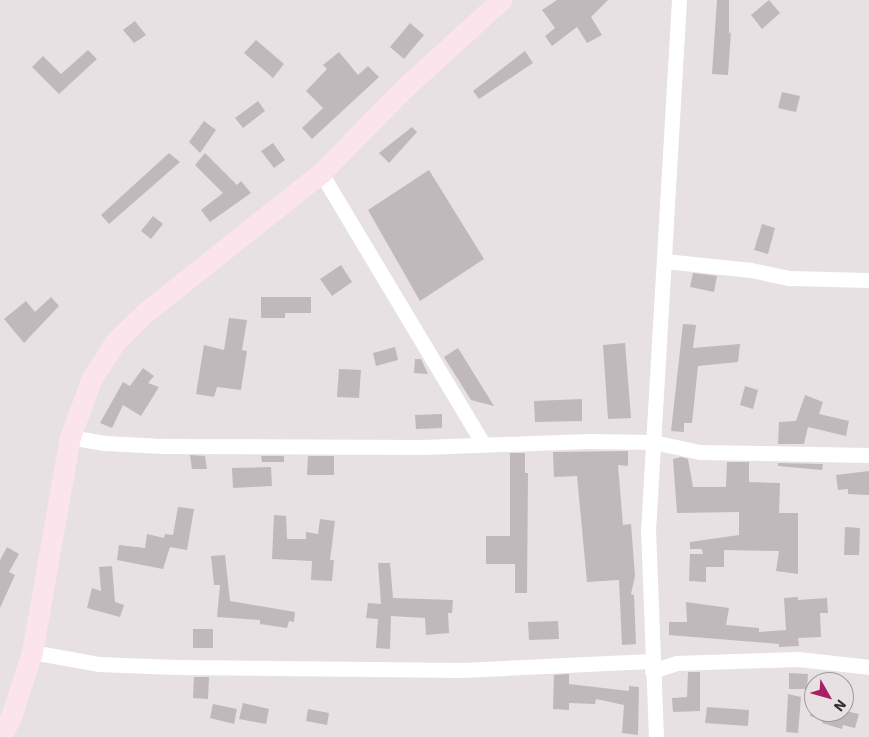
<!DOCTYPE html>
<style>
body{margin:0}
#map{position:relative;width:869px;height:737px;overflow:hidden;background:#e7e1e3;font-family:"IBM Plex Sans",sans-serif}
div>[style]{position:absolute}
[style*='--x']{left:calc(var(--x)*1px);top:calc(var(--y)*1px);width:calc(var(--w)*1px);rotate:calc(var(--a)*1deg)}
.building>*{inset:0;background:#bfb9bb}
.street>*{height:15px;margin:-7.5px;padding:0 7.5px;transform-origin:7.5px;border-radius:7.5px;background:#fff}
.secondary>*{height:21px;margin:-10.5px;padding:0 10.5px;transform-origin:10.5px;border-radius:10.5px;background:#fce4ec}
span{translate:-50% -50%;white-space:nowrap;text-align:center;line-height:1.15;-webkit-text-stroke:5px #e7e1e3;paint-order:stroke}
.north{position:absolute;left:804px;top:672px;width:50px;height:50px;box-sizing:border-box;background:#e7e1e3;border:1px solid #9f9a9b;border-radius:50%;rotate:128deg;font-size:14px;font-weight:700;line-height:20px;text-align:center;color:#323030}
.north::after{content:'';display:block;margin:auto;width:18px;height:22px;background:#a91f63;clip-path:polygon(50% 0,100% 100%,50% 72%,0 100%)}
</style>
<div id="map">
<div class="building">
<i style="clip-path:polygon(557px 0,608px 0,591px 17px,602px 35px,587px 43px,577px 27px,552px 46px,545px 36px,555px 28px,542px 10px)"></i>
<i style="clip-path:polygon(717px 0,729px 0,729px 34px,731px 32px,728px 75px,712px 74px)"></i>
<i style="clip-path:polygon(769px 0,780px 13px,762px 29px,751px 15px)"></i>
<i style="clip-path:polygon(135px 21px,146px 35px,134px 43px,123px 30px)"></i>
<i style="clip-path:polygon(410px 23px,424px 35px,404px 59px,390px 47px)"></i>
<i style="clip-path:polygon(256px 40px,284px 64px,273px 78px,244px 53px)"></i>
<i style="clip-path:polygon(88px 50px,97px 59px,59px 94px,32px 67px,43px 56px,61px 74px)"></i>
<i style="clip-path:polygon(525px 51px,533px 63px,479px 99px,473px 91px)"></i>
<i style="clip-path:polygon(339px 52px,358px 75px,368px 66px,379px 77px,312px 139px,302px 128px,323px 108px,306px 91px,327px 69px,323px 65px)"></i>
<i style="clip-path:polygon(782px 92px,800px 96px,796px 112px,778px 108px)"></i>
<i style="clip-path:polygon(258px 101px,265px 111px,243px 128px,235px 118px)"></i>
<i style="clip-path:polygon(204px 121px,216px 130px,200px 153px,189px 142px)"></i>
<i style="clip-path:polygon(412px 127px,417px 132px,389px 163px,379px 153px)"></i>
<i style="clip-path:polygon(273px 143px,285px 160px,274px 168px,261px 151px)"></i>
<i style="clip-path:polygon(169px 153px,180px 162px,109px 224px,101px 215px)"></i>
<i style="clip-path:polygon(205px 153px,237px 185px,241px 181px,251px 193px,210px 222px,201px 210px,223px 193px,195px 165px)"></i>
<i style="clip-path:polygon(429px 170px,484px 259px,420px 301px,368px 210px)"></i>
<i style="clip-path:polygon(153px 216px,163px 224px,151px 239px,141px 231px)"></i>
<i style="clip-path:polygon(762px 224px,775px 228px,768px 254px,754px 250px)"></i>
<i style="clip-path:polygon(341px 265px,352px 282px,332px 296px,320px 279px)"></i>
<i style="clip-path:polygon(693px 273px,717px 276px,714px 292px,690px 287px)"></i>
<i style="clip-path:polygon(51px 297px,59px 306px,24px 343px,4px 319px,26px 301px,35px 312px)"></i>
<i style="clip-path:polygon(261px 297px,311px 297px,311px 313px,285px 313px,285px 318px,261px 318px)"></i>
<i style="clip-path:polygon(229px 318px,247px 320px,242px 350px,247px 351px,241px 390px,217px 387px,214px 397px,196px 394px,204px 345px,224px 350px)"></i>
<i style="clip-path:polygon(683px 324px,696px 325px,693px 348px,740px 344px,738px 362px,698px 366px,692px 423px,684px 423px,684px 432px,671px 431px)"></i>
<i style="clip-path:polygon(625px 343px,631px 418px,608px 419px,603px 345px)"></i>
<i style="clip-path:polygon(395px 347px,398px 360px,376px 366px,373px 353px)"></i>
<i style="clip-path:polygon(458px 348px,494px 406px,471px 400px,444px 357px)"></i>
<i style="clip-path:polygon(415px 359px,421px 359px,428px 374px,414px 373px)"></i>
<i style="clip-path:polygon(143px 368px,154px 376px,148px 383px,159px 387px,141px 416px,123px 405px,112px 428px,100px 423px,123px 382px,130px 386px)"></i>
<i style="clip-path:polygon(339px 369px,361px 370px,359px 398px,337px 397px)"></i>
<i style="clip-path:polygon(745px 386px,758px 390px,753px 409px,740px 405px)"></i>
<i style="clip-path:polygon(805px 395px,823px 402px,819px 414px,849px 421px,846px 436px,808px 427px,804px 444px,778px 444px,779px 422px,796px 421px)"></i>
<i style="clip-path:polygon(582px 399px,582px 421px,535px 422px,534px 401px)"></i>
<i style="clip-path:polygon(442px 414px,442px 428px,416px 429px,415px 415px)"></i>
<i style="clip-path:polygon(628px 451px,628px 466px,618px 465px,623px 525px,631px 524px,635px 576px,631px 594px,634px 595px,636px 644px,622px 645px,619px 580px,587px 582px,577px 476px,554px 477px,553px 452px)"></i>
<i style="clip-path:polygon(510px 453px,525px 453px,525px 473px,528px 473px,527px 593px,515px 593px,515px 564px,486px 564px,486px 536px,510px 536px)"></i>
<i style="clip-path:polygon(190px 455px,205px 456px,207px 469px,192px 469px)"></i>
<i style="clip-path:polygon(261px 456px,284px 456px,284px 462px,262px 462px)"></i>
<i style="clip-path:polygon(308px 456px,334px 456px,334px 475px,307px 475px)"></i>
<i style="clip-path:polygon(681px 457px,688px 459px,693px 487px,726px 487px,727px 462px,749px 462px,749px 482px,780px 483px,779px 513px,798px 513px,798px 574px,776px 571px,779px 551px,724px 550px,724px 567px,706px 567px,706px 582px,689px 581px,690px 554px,703px 554px,702px 549px,690px 549px,690px 542px,739px 535px,739px 512px,677px 513px,673px 459px)"></i>
<i style="clip-path:polygon(778px 463px,823px 464px,822px 470px,778px 466px)"></i>
<i style="clip-path:polygon(271px 467px,272px 486px,233px 488px,232px 468px)"></i>
<i style="clip-path:polygon(869px 471px,869px 495px,848px 494px,848px 489px,838px 490px,836px 475px)"></i>
<i style="clip-path:polygon(178px 507px,194px 509px,187px 550px,170px 547px,163px 569px,117px 560px,119px 545px,145px 548px,147px 534px,164px 538px,165px 534px,173px 535px)"></i>
<i style="clip-path:polygon(274px 515px,286px 516px,287px 539px,306px 539px,306px 532px,318px 534px,320px 519px,335px 521px,330px 560px,334px 560px,332px 581px,311px 580px,312px 561px,272px 559px)"></i>
<i style="clip-path:polygon(845px 527px,860px 528px,859px 555px,844px 555px)"></i>
<i style="clip-path:polygon(7px 547px,19px 554px,9px 572px,15px 575px,0 608px,0 560px)"></i>
<i style="clip-path:polygon(225px 555px,230px 601px,295px 612px,294px 622px,289px 621px,287px 628px,260px 624px,260px 620px,217px 617px,220px 585px,214px 585px,211px 556px)"></i>
<i style="clip-path:polygon(378px 563px,390px 563px,393px 598px,453px 600px,452px 613px,448px 613px,449px 633px,426px 635px,425px 618px,391px 616px,390px 649px,376px 648px,378px 619px,366px 618px,368px 603px,381px 604px)"></i>
<i style="clip-path:polygon(112px 566px,115px 602px,124px 605px,120px 617px,87px 608px,92px 588px,101px 591px,99px 567px)"></i>
<i style="clip-path:polygon(798px 597px,798px 600px,827px 598px,828px 613px,820px 613px,821px 637px,798px 638px,799px 646px,779px 647px,779px 644px,669px 635px,669px 622px,687px 622px,686px 602px,729px 608px,726px 625px,759px 628px,759px 632px,786px 630px,784px 598px)"></i>
<i style="clip-path:polygon(558px 621px,559px 639px,529px 640px,528px 622px)"></i>
<i style="clip-path:polygon(193px 629px,213px 629px,213px 648px,193px 648px)"></i>
<i style="clip-path:polygon(688px 672px,700px 672px,700px 711px,673px 712px,672px 698px,687px 697px)"></i>
<i style="clip-path:polygon(789px 673px,808px 674px,807px 689px,789px 689px)"></i>
<i style="clip-path:polygon(569px 674px,569px 684px,629px 691px,629px 686px,639px 687px,638px 735px,622px 733px,624px 705px,596px 699px,595px 704px,569px 703px,569px 710px,553px 709px,554px 675px)"></i>
<i style="clip-path:polygon(194px 677px,209px 677px,208px 699px,193px 698px)"></i>
<i style="clip-path:polygon(788px 694px,801px 697px,798px 733px,786px 732px)"></i>
<i style="clip-path:polygon(243px 703px,269px 709px,266px 724px,239px 719px)"></i>
<i style="clip-path:polygon(213px 704px,237px 709px,234px 724px,210px 718px)"></i>
<i style="clip-path:polygon(707px 707px,749px 710px,748px 726px,705px 723px)"></i>
<i style="clip-path:polygon(308px 709px,329px 713px,327px 725px,306px 721px)"></i>
<i style="clip-path:polygon(811px 712px,850px 712px,859px 714px,855px 728px,843px 725px,842px 729px,822px 723px,823px 720px,810px 716px)"></i>
</div>
<div class="street">
<i style="--x:321;--y:173;--w:316;--a:59.1"></i>
<i style="--x:665;--y:261;--w:86;--a:6"></i>
<i style="--x:751;--y:270;--w:40;--a:12"></i>
<i style="--x:790;--y:278;--w:79;--a:1.5"></i>
<i style="--x:70;--y:437;--w:36;--a:10"></i>
<i style="--x:105;--y:443;--w:57;--a:3"></i>
<i style="--x:162;--y:446;--w:261;--a:0.2"></i>
<i style="--x:423;--y:447;--w:165;--a:-2.1"></i>
<i style="--x:588;--y:441;--w:65;--a:0.9"></i>
<i style="--x:653;--y:442;--w:48;--a:12"></i>
<i style="--x:700;--y:452;--w:169;--a:1"></i>
<i style="--x:32;--y:652;--w:67;--a:10.3"></i>
<i style="--x:98;--y:664;--w:78;--a:2.2"></i>
<i style="--x:176;--y:667;--w:286;--a:0.6"></i>
<i style="--x:462;--y:670;--w:189;--a:-2.7"></i>
<i style="--x:652;--y:671;--w:25;--a:-18"></i>
<i style="--x:676;--y:663;--w:122;--a:-1.9"></i>
<i style="--x:798;--y:659;--w:71;--a:6.4"></i>
<i style="--x:656;--y:737;--w:206;--a:-92.2"></i>
<i style="--x:648;--y:531;--w:532;--a:-86.66"></i>
</div>
<div class="secondary">
<i style="--x:0;--y:737;--w:23;--a:-61"></i>
<i style="--x:11;--y:717;--w:68;--a:-72.1"></i>
<i style="--x:32;--y:652;--w:218;--a:-80"></i>
<i style="--x:70;--y:437;--w:63;--a:-69.6"></i>
<i style="--x:92;--y:378;--w:43;--a:-57.4"></i>
<i style="--x:115;--y:342;--w:43;--a:-44.1"></i>
<i style="--x:146;--y:312;--w:223;--a:-38.5"></i>
<i style="--x:321;--y:173;--w:113;--a:-45.7"></i>
<i style="--x:400;--y:92;--w:137;--a:-42.3"></i>
</div>
<div class="north">N</div>
</div>
